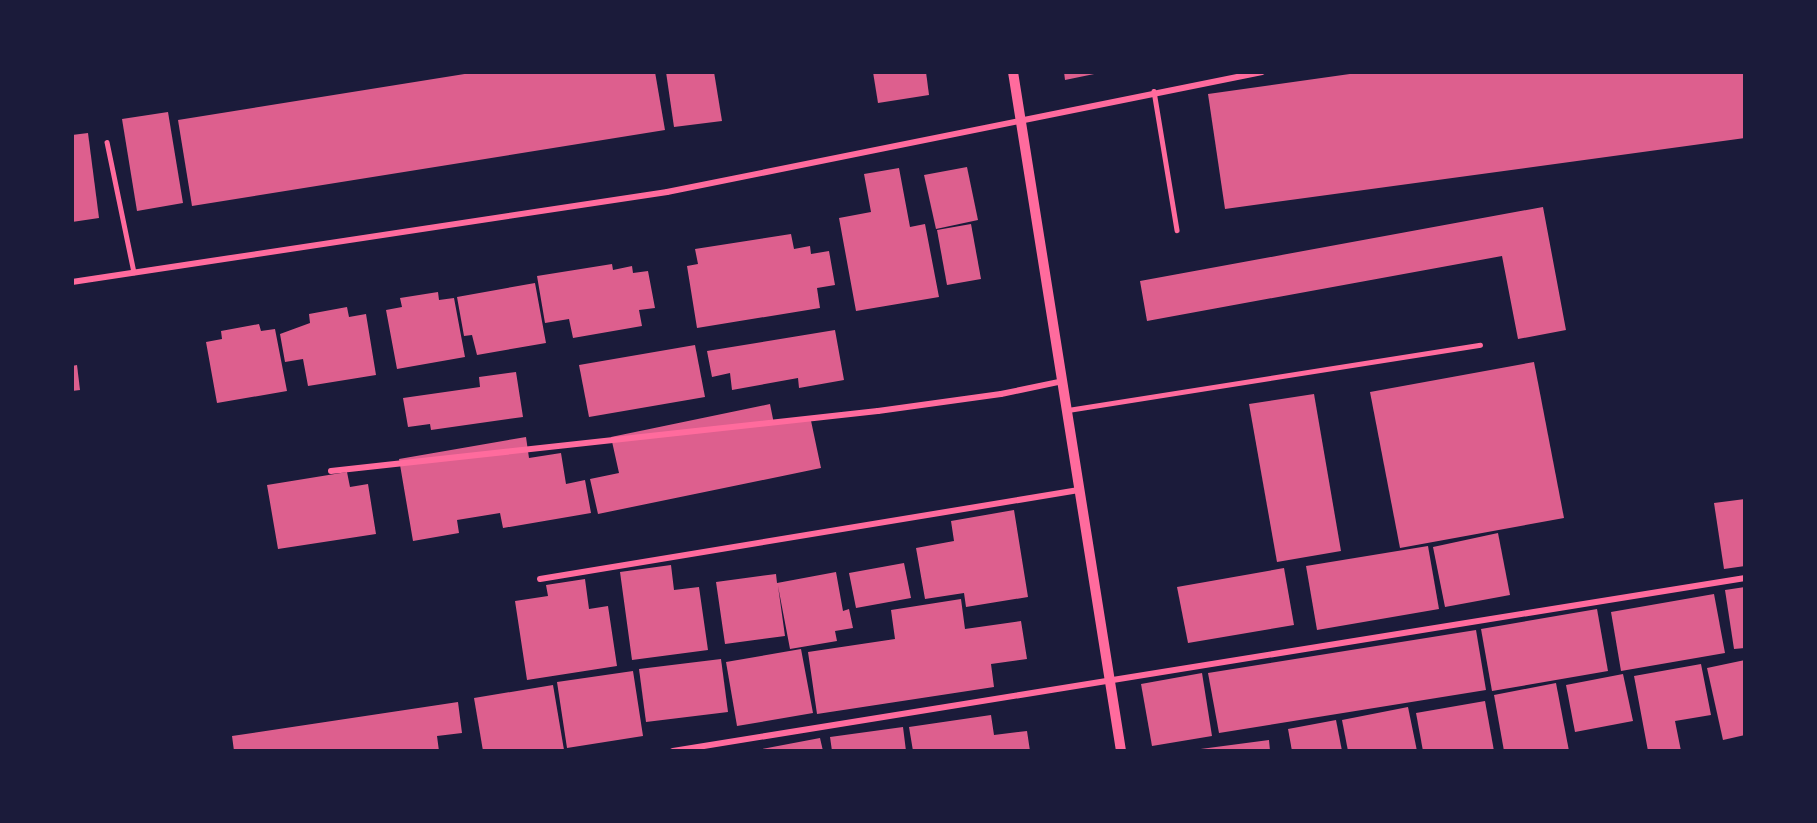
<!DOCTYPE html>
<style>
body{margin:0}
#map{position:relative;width:1817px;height:823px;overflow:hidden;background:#1b1b3a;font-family:"DM Sans",sans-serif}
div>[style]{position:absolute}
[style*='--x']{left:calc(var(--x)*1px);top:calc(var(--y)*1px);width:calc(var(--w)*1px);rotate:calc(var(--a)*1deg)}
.building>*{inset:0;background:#dd5f8e}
.service>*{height:4.5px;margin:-2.25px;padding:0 2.25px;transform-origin:2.25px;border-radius:2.25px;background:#ff6b9d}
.minor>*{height:6px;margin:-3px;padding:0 3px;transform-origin:3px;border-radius:3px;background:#ff6b9d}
.tertiary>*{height:10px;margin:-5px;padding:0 5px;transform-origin:5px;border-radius:5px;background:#ff6b9d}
span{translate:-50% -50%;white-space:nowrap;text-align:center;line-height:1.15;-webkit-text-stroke:6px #1b1b3a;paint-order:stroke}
.frame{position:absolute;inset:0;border:74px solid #1b1b3a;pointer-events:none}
</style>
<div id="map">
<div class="building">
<i style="clip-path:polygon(477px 72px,655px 72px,665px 130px,192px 206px,178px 120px)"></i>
<i style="clip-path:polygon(666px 72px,714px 72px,722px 121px,674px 127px)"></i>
<i style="clip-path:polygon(873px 72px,926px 72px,929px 95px,878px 103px)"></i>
<i style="clip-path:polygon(1064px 72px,1099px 72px,1099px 73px,1065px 80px)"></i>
<i style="clip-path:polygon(1364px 72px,1745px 72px,1745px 138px,1225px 209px,1208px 94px)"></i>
<i style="clip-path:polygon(168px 112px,183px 203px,137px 211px,122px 119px)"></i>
<i style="clip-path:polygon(88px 133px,99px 218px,72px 222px,72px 135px)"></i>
<i style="clip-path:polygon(967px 167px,978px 220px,936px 229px,924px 175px)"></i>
<i style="clip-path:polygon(899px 168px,910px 227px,925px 224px,939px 297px,856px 311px,839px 218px,871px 212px,864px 174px)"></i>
<i style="clip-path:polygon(1543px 207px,1566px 330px,1518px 339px,1502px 256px,1147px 321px,1140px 281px)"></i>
<i style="clip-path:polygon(971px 224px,981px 279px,947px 285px,937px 230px)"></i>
<i style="clip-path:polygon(791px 234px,794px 249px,810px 246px,811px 254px,829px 251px,835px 285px,817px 288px,820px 308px,697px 328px,687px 266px,698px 264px,695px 249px)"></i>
<i style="clip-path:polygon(612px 264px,613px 270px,632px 266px,633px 273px,648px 271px,655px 308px,639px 310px,642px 326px,573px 338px,569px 319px,545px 323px,537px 276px)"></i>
<i style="clip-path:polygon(535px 283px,546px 343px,477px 355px,472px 335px,464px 336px,457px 297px)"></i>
<i style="clip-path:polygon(438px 292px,439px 300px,454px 298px,465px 357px,397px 369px,386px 310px,402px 307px,400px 298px)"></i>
<i style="clip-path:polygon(347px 307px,349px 317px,366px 314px,376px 375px,308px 386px,303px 359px,285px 362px,280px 334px,310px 323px,309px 314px)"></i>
<i style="clip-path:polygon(259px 324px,261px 331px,275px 329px,287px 391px,217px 403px,206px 342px,222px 339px,221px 331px)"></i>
<i style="clip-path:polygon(835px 330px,844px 380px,799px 388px,798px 378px,732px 390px,730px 373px,712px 377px,707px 351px)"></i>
<i style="clip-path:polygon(695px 345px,705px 397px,589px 417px,579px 365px)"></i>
<i style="clip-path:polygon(1534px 362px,1564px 518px,1400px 548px,1370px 392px)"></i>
<i style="clip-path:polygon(77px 365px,80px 390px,72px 391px,72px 366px)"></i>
<i style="clip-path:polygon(516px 372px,523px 417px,431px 430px,430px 424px,408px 427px,403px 398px,480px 387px,479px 377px)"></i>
<i style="clip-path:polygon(1314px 394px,1341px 551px,1277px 562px,1249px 404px)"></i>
<i style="clip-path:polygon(770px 404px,774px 424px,810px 416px,821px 468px,598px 514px,590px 479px,619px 473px,611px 437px)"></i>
<i style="clip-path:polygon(526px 437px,529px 458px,561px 453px,566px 484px,585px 480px,591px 513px,503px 528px,500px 513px,457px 520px,459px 533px,413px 541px,399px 459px)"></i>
<i style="clip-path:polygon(347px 472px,350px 487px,368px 484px,376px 534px,278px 549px,267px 485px)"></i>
<i style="clip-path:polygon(1745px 499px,1745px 566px,1724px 569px,1714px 503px)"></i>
<i style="clip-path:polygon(1014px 510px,1028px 597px,966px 607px,964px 593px,925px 599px,916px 548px,954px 541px,951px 521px)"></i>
<i style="clip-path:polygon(1498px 533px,1510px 595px,1445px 607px,1433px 547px)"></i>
<i style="clip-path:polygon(1428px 546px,1439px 609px,1317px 630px,1306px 566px)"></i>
<i style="clip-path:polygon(904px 563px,911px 598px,856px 608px,849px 573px)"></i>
<i style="clip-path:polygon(671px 565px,674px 590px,699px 587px,708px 650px,632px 660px,620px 572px)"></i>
<i style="clip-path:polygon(1284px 568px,1294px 625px,1188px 643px,1177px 587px)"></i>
<i style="clip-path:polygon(836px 572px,843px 611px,849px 609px,853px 628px,835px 631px,837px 641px,790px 649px,778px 586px,785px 636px,725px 644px,716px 582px,776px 574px,777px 583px)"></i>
<i style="clip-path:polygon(585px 579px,589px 609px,608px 606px,617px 666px,527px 680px,515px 601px,548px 596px,546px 585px)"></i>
<i style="clip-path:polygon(1745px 587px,1745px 648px,1734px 649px,1725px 590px)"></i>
<i style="clip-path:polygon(1714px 594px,1725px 653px,1621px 671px,1611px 612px)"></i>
<i style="clip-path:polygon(961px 599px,965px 629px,1021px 621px,1027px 659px,991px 664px,994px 687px,817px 714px,808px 652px,895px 639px,891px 610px)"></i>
<i style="clip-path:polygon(1597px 609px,1608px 671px,1492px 691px,1481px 629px)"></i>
<i style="clip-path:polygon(1476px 630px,1486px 690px,1219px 733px,1208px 673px)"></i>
<i style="clip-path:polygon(801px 649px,813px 713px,737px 726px,726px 662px)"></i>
<i style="clip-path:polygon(721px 659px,728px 712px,646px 722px,639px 669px)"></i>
<i style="clip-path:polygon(1745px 660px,1745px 735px,1723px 740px,1707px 668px)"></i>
<i style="clip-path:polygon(1701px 664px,1711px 715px,1675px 721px,1681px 751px,1648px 751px,1634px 676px)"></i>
<i style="clip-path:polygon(633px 671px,643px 736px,567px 748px,557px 682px)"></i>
<i style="clip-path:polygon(1202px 673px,1212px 736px,1152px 746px,1141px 684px)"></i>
<i style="clip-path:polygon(1623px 674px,1633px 721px,1575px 732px,1566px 685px)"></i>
<i style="clip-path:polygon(1556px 683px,1569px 751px,1504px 751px,1494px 695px)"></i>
<i style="clip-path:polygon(553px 685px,564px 750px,483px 751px,474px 698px)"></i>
<i style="clip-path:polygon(1485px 701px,1494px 751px,1423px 751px,1416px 713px)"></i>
<i style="clip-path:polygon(458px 702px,462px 733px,437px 736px,439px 751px,234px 751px,232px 736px)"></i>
<i style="clip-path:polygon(1408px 707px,1417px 751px,1348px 751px,1342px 720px)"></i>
<i style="clip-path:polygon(991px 715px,994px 735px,1027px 731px,1030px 751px,913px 751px,909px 727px)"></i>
<i style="clip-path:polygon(1336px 720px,1342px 751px,1292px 751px,1288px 729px)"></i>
<i style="clip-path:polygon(903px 727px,906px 751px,832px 751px,830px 737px)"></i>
<i style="clip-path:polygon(820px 738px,823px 751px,757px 751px,757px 750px)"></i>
<i style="clip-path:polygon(1269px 740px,1270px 751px,1194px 751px,1193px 750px)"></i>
</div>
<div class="service">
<i style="--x:1154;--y:91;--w:141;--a:80.6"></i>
<i style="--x:107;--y:142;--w:133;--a:78.3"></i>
<i style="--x:1068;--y:410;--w:417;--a:-9"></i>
</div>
<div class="minor">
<i style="--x:72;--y:282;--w:602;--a:-8.6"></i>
<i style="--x:667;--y:192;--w:607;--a:-11.4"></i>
<i style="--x:331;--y:471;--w:550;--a:-6.26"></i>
<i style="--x:878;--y:411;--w:124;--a:-7.9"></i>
<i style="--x:1001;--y:394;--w:63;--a:-11.8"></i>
<i style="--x:540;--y:579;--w:546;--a:-9.38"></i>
<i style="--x:673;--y:751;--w:1086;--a:-9.17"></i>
</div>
<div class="tertiary">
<i style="--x:1013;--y:72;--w:688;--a:80.96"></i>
</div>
<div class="frame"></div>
</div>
